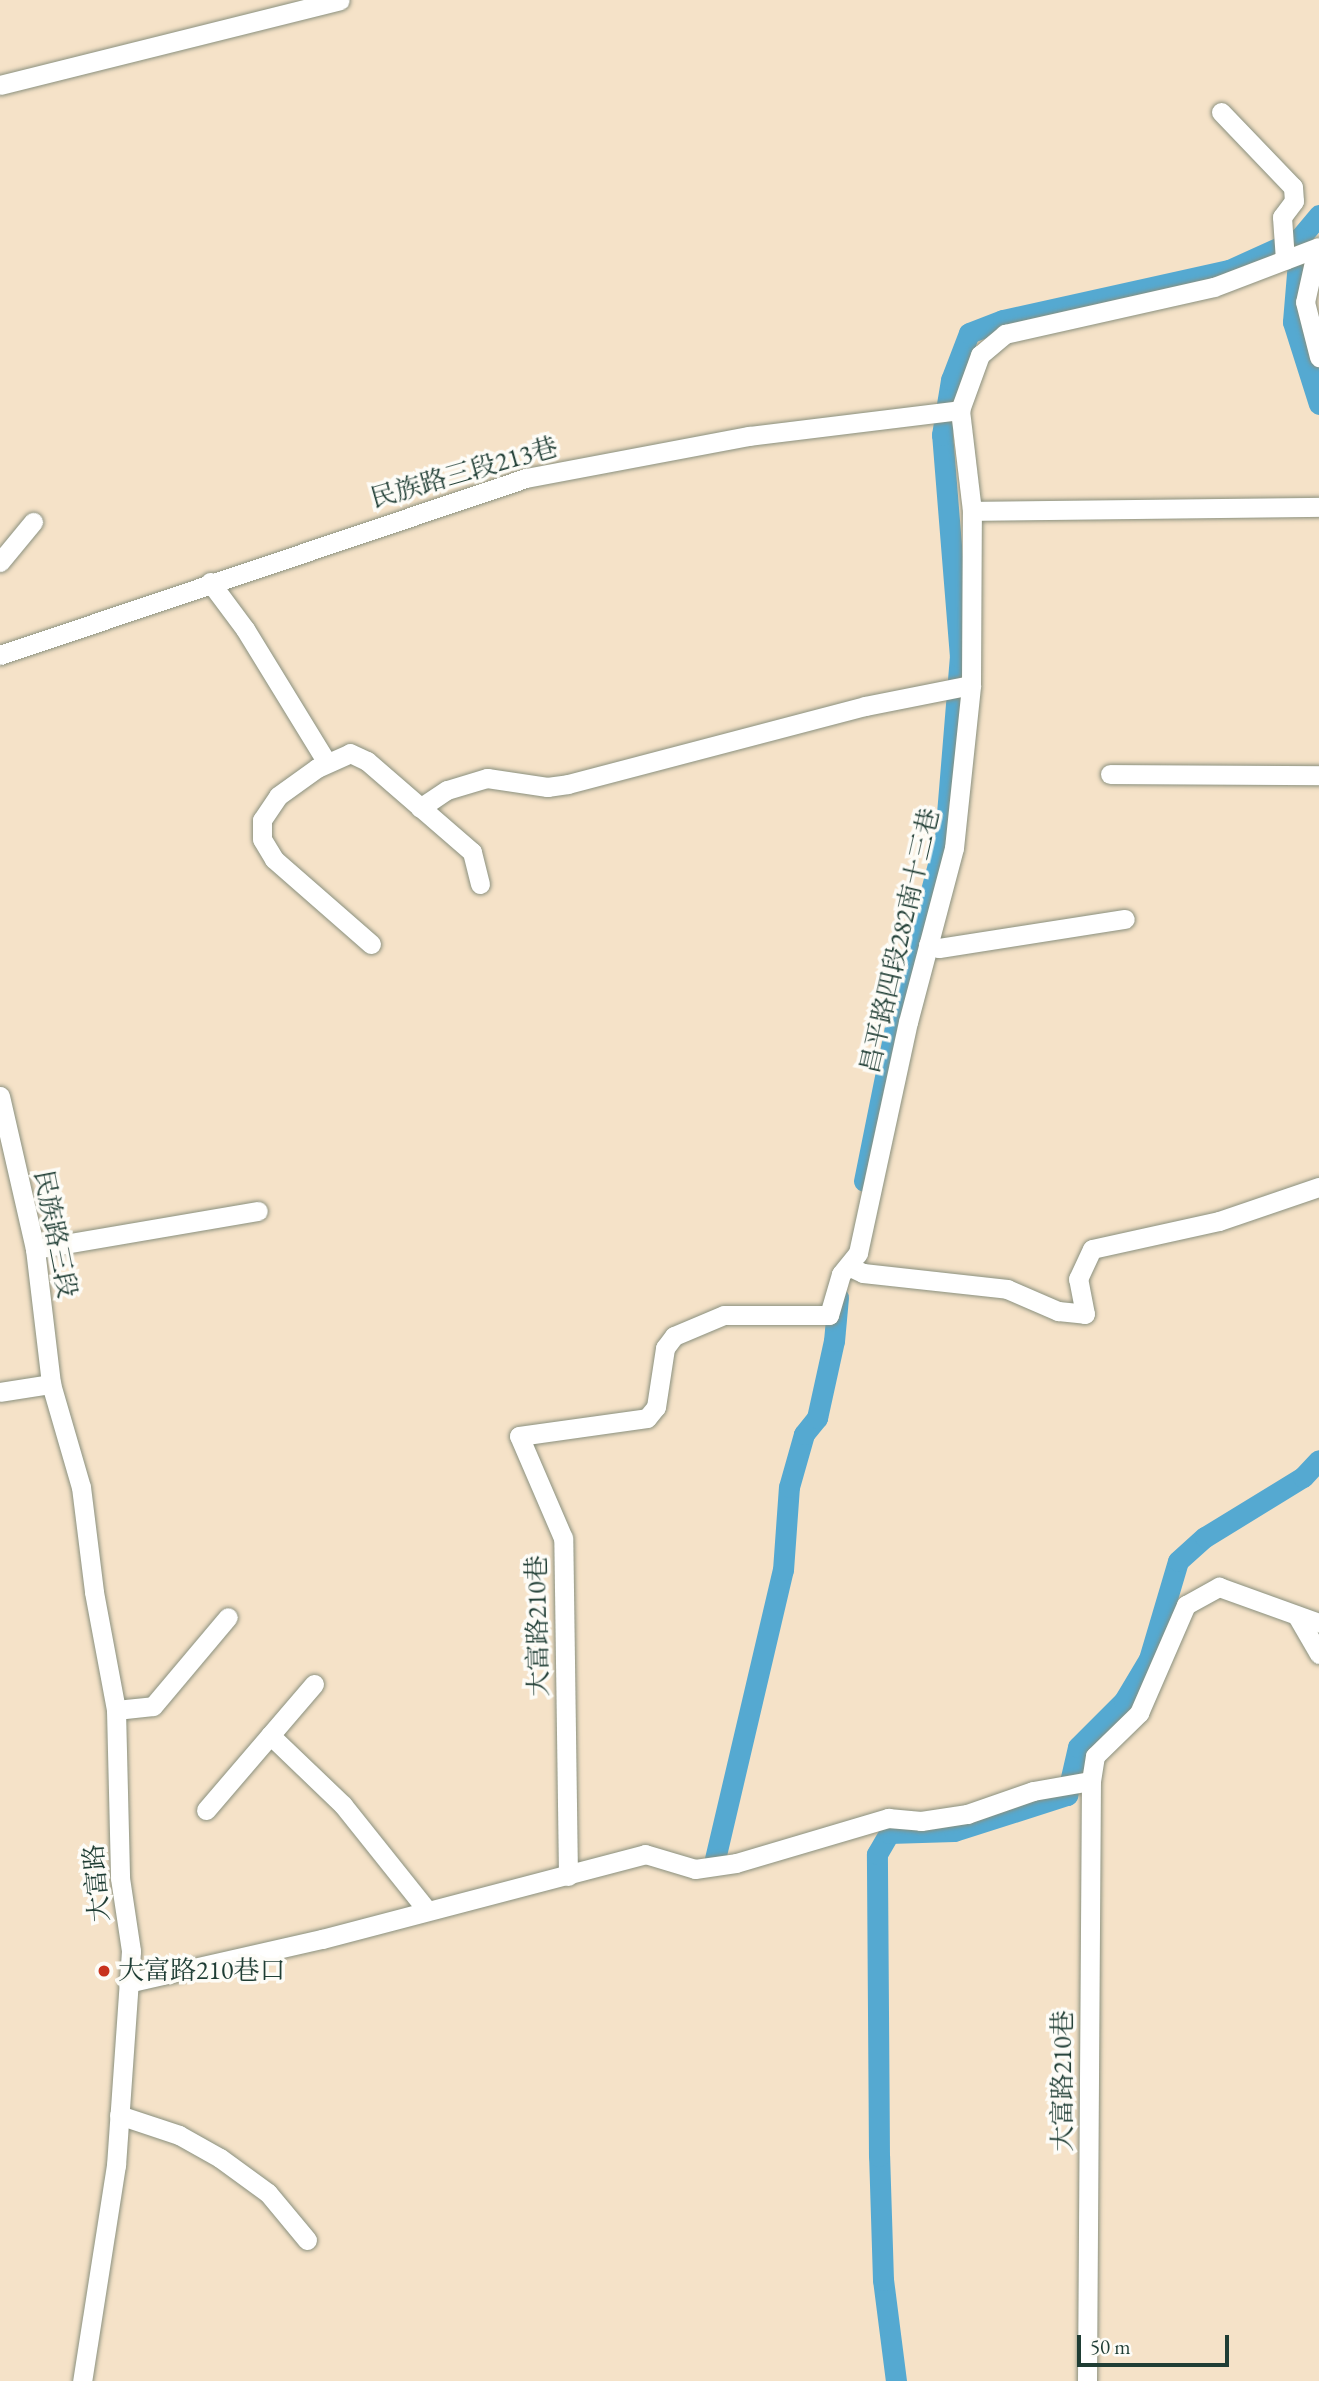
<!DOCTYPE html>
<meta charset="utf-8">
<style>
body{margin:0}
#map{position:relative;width:1319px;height:2381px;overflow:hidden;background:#f5e2c8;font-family:"EB Garamond","Noto Serif TC",serif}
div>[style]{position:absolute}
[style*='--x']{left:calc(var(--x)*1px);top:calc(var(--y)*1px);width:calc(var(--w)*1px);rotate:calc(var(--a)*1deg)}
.canal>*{height:21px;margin:-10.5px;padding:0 10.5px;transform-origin:10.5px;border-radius:10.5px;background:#55a9d1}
.roads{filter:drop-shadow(0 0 2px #8a907e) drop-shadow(0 0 2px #8a907e)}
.minor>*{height:19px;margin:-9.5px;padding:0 9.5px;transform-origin:9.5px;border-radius:9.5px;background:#fff}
.dots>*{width:19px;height:19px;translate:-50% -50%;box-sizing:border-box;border:4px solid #fdfcf7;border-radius:50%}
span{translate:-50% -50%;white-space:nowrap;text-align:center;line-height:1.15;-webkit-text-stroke:7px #fdfcf7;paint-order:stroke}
.street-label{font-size:26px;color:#1f3d34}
.poi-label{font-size:26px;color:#1f3d34}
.left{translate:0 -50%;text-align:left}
.scale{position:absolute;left:1077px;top:2335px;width:152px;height:32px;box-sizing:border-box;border:4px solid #1f3d34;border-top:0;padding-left:9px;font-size:21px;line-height:24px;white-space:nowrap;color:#1f3d34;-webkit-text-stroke:5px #fdfcf7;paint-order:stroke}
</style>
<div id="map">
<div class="canal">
<i style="--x:1319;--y:215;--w:30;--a:130"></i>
<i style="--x:1300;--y:238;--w:84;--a:94.8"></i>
<i style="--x:1293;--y:322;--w:86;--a:72.4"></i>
<i style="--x:864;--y:1181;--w:162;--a:-78.6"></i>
<i style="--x:896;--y:1022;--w:190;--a:-75.1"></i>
<i style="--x:945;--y:838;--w:182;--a:-85.3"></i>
<i style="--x:960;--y:657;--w:223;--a:-94.6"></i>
<i style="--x:942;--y:435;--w:56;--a:-80.7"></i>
<i style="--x:951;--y:380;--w:50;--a:-69"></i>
<i style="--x:969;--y:333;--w:36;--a:-21"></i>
<i style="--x:1003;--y:320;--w:231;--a:-12.5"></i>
<i style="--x:1229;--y:270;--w:78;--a:-24.3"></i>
<i style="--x:715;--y:1859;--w:297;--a:-76.8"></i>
<i style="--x:783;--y:1570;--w:83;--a:-85.9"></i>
<i style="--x:789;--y:1487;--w:55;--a:-74.2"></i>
<i style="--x:804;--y:1434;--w:21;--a:-51"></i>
<i style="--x:817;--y:1418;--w:79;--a:-77.6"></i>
<i style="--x:834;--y:1341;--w:44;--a:-84.8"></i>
<i style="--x:896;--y:2381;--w:102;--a:-97.3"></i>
<i style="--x:883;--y:2280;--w:124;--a:-91.8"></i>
<i style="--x:879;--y:2156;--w:302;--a:-90.4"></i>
<i style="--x:877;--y:1854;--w:24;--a:-60"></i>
<i style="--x:889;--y:1833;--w:65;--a:-1.8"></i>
<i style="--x:954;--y:1831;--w:119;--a:-17.7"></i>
<i style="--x:1067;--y:1795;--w:49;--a:-77.1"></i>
<i style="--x:1078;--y:1747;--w:65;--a:-45"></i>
<i style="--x:1124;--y:1701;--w:49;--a:-59.2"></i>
<i style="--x:1149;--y:1659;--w:102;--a:-73.5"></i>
<i style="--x:1178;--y:1561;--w:36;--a:-42"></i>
<i style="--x:1205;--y:1537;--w:115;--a:-31.5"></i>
<i style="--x:1303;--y:1477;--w:23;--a:-47"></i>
</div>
<div class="roads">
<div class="minor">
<i style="--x:0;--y:85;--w:350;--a:-14"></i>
<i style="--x:1221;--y:112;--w:104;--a:46.2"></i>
<i style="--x:1293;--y:187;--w:14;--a:86"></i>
<i style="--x:1294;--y:201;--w:20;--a:127"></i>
<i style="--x:1282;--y:217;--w:43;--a:86"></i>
<i style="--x:1317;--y:248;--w:55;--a:102.5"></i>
<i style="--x:1305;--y:302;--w:57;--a:75.7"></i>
<i style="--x:972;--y:511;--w:347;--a:-0.7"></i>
<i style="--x:0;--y:562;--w:52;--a:-50.5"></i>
<i style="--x:210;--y:582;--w:59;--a:53.3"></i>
<i style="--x:245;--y:629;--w:157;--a:58.5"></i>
<i style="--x:0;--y:655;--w:555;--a:-18.6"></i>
<i style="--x:526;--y:478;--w:227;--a:-10.7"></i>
<i style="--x:749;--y:436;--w:213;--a:-7"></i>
<i style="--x:1110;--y:774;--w:209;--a:0.3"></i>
<i style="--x:420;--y:808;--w:32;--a:-34"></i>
<i style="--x:447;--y:790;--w:42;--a:-16.7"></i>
<i style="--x:487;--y:778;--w:61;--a:8.5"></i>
<i style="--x:547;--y:787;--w:21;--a:-8"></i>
<i style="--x:568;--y:784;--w:307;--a:-14.7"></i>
<i style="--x:865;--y:706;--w:108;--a:-11.2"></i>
<i style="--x:371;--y:944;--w:129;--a:-138.8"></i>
<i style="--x:274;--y:859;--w:23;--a:-121"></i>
<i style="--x:262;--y:839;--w:19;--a:-90"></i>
<i style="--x:262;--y:820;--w:29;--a:-56"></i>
<i style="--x:278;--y:796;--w:48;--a:-35.7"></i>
<i style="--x:317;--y:768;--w:36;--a:-24"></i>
<i style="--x:350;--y:753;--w:19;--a:25"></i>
<i style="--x:367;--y:761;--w:139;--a:40.9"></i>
<i style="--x:472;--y:852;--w:33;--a:76"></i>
<i style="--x:928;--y:945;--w:11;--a:15"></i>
<i style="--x:939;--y:948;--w:188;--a:-8.9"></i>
<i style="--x:0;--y:1096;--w:157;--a:77.1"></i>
<i style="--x:35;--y:1249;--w:136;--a:83.2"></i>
<i style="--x:51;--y:1384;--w:107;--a:73.8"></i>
<i style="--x:81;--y:1487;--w:106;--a:82.9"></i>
<i style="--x:94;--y:1592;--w:120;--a:79.4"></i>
<i style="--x:116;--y:1710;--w:168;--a:88.6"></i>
<i style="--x:120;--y:1878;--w:74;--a:81.4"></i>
<i style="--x:131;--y:1951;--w:215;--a:94"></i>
<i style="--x:116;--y:2165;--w:219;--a:98.9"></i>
<i style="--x:35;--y:1249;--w:226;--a:-9.7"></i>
<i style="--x:850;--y:1267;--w:14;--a:25"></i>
<i style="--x:863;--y:1273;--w:145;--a:6.3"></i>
<i style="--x:1007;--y:1289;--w:56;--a:23.3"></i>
<i style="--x:1058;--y:1311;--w:27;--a:6"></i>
<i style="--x:1085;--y:1314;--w:36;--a:-101"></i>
<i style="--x:1078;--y:1279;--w:33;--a:-65"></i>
<i style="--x:1092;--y:1249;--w:130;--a:-12.4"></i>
<i style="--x:1219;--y:1221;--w:106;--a:-18.8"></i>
<i style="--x:0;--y:1392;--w:52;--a:-8.9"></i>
<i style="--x:1297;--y:1616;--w:44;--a:59.9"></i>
<i style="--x:116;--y:1710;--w:37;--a:-6"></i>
<i style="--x:153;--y:1706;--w:116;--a:-49.9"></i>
<i style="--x:270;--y:1735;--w:101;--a:43.8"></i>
<i style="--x:343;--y:1805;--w:133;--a:51.4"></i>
<i style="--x:206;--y:1810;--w:166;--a:-49.4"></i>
<i style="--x:568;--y:1876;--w:338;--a:-90.8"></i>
<i style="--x:563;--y:1538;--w:111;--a:-113.3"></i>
<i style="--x:519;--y:1436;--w:129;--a:-8"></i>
<i style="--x:647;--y:1418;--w:14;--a:-51"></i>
<i style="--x:656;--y:1407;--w:60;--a:-81.3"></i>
<i style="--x:665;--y:1348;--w:15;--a:-53"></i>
<i style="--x:674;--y:1336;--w:54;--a:-22.8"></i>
<i style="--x:724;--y:1315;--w:105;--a:0"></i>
<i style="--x:829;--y:1315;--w:43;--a:-73.7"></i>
<i style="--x:841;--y:1274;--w:27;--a:-51"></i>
<i style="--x:858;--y:1253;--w:236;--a:-77.8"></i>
<i style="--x:908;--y:1022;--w:180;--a:-75.2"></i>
<i style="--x:954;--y:848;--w:164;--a:-84"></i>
<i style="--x:971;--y:685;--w:174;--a:-89.7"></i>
<i style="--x:972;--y:511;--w:102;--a:-96.8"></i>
<i style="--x:960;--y:410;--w:59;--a:-70"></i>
<i style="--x:980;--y:355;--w:33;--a:-40"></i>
<i style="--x:1005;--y:334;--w:214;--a:-12.7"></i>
<i style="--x:1214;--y:287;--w:112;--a:-20.9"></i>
<i style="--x:128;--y:1983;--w:199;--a:-12.8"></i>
<i style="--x:322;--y:1939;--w:334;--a:-14.7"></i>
<i style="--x:645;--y:1854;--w:52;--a:16.7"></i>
<i style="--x:695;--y:1869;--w:41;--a:-8.3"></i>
<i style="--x:736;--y:1863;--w:159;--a:-16.5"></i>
<i style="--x:888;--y:1818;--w:33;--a:5"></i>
<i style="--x:921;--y:1821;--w:47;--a:-8.7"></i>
<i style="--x:967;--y:1814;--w:70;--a:-19.2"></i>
<i style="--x:1033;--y:1791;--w:59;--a:-9.8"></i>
<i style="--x:119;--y:2115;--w:63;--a:18.4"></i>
<i style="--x:179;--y:2135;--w:47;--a:29.3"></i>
<i style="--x:220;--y:2158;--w:59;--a:36.1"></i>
<i style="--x:268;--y:2193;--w:61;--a:50.3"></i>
<i style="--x:1087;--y:2381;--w:600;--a:-89.62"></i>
<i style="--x:1091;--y:1781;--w:25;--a:-81"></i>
<i style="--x:1095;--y:1756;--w:62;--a:-44.3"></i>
<i style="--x:1139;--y:1713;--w:118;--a:-66.5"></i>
<i style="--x:1186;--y:1605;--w:38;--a:-29"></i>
<i style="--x:1219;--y:1587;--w:106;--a:19.8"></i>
</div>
</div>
<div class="dots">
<i style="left:104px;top:1971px;background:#c8321e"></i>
</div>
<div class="street-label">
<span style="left:464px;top:473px;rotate:-16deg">民族路三段213巷</span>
<span style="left:900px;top:941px;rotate:-77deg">昌平路四段282南十三巷</span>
<span style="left:55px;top:1234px;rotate:79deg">民族路三段</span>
<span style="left:538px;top:1626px;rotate:-91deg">大富路210巷</span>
<span style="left:97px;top:1883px;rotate:-95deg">大富路</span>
<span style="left:1063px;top:2081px;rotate:-90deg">大富路210巷</span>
</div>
<div class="poi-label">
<span class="left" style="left:118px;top:1971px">大富路210巷口</span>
</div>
<div class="scale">50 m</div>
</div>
